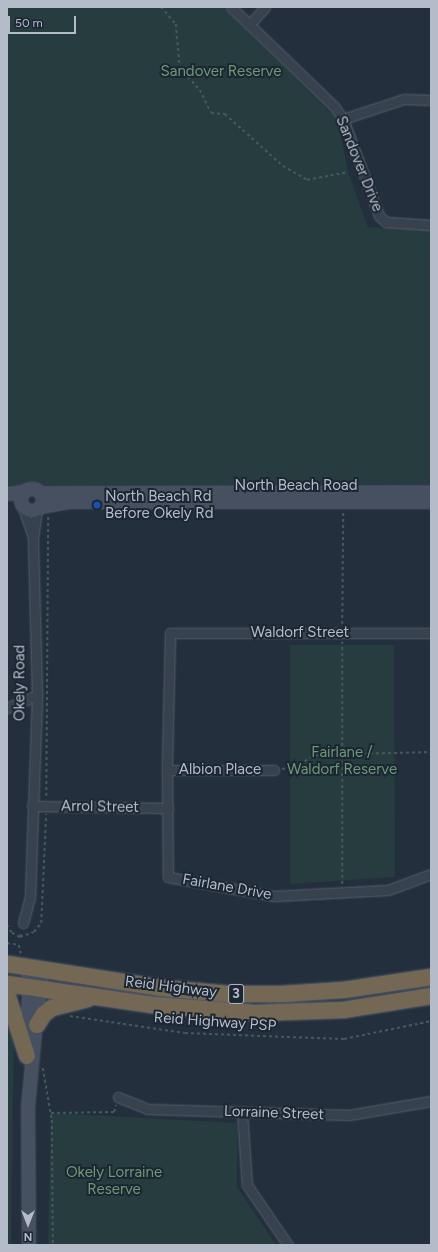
<!DOCTYPE html>
<style>
body{margin:0}
#map{position:relative;width:438px;height:1252px;overflow:hidden;background:#242f3e;font-family:Figtree,sans-serif}
div>[style]{position:absolute}
[style*='--x']{left:calc(var(--x)*1px);top:calc(var(--y)*1px);width:calc(var(--w)*1px);rotate:calc(var(--a)*1deg)}
.green>*{inset:0;background:#263c3f}
.path>*{height:1.5px;margin-top:-0.75px;transform-origin:0;background:repeating-linear-gradient(90deg,#44595c 0 3px,transparent 0 6px)}
.roads{filter:drop-shadow(0 0 1px #565f6c) drop-shadow(0 0 1px #565f6c)}
.street>*{height:9px;margin:-4.5px;padding:0 4.5px;transform-origin:4.5px;border-radius:4.5px;background:#38414e}
.secondary>*{height:12px;margin:-6px;padding:0 6px;transform-origin:6px;border-radius:6px;background:#465061}
.secondary>.ring{margin:-6px;padding:0;box-sizing:content-box;background:none;border:12px solid #465061;border-radius:50%}
.highway>*{height:16px;margin:-8px;padding:0 8px;transform-origin:8px;border-radius:8px;background:#746855}
.dots>*{width:11px;height:11px;translate:-50% -50%;box-sizing:border-box;border:2px solid #1d2633;border-radius:50%}
span{translate:-50% -50%;white-space:nowrap;text-align:center;line-height:1.15;-webkit-text-stroke:4px #1d2633;paint-order:stroke}
.shield-label span{padding:1px 3px;background:#1d2633;border:1px solid;border-radius:3px;-webkit-text-stroke-width:0}
.shield-label{font-size:14px;color:#b4bcc9;font-weight:700}
.park-label{font-size:15px;color:#6b9a76}
.street-label{font-size:15px;color:#b4bcc9}
.poi-label{font-size:15px;color:#b4bcc9}
.left{translate:0 -50%;text-align:left}
.frame{position:absolute;inset:0;border:8px solid #b4bcc9;pointer-events:none}
.north{position:absolute;left:8px;top:1204px;width:40px;height:40px;-webkit-text-stroke:3px #1d2633;paint-order:stroke;rotate:180deg;font-size:11px;font-weight:700;line-height:16px;text-align:center;color:#b4bcc9}
.north::after{content:'';display:block;margin:auto;width:14px;height:18px;background:#b4bcc9;clip-path:polygon(50% 0,100% 100%,50% 72%,0 100%)}
.scale{position:absolute;left:8px;top:16px;width:68px;height:18px;box-sizing:border-box;border:2px solid #b4bcc9;border-top:0;padding-left:5px;font-size:12px;line-height:14px;white-space:nowrap;color:#b4bcc9;-webkit-text-stroke:3px #1d2633;paint-order:stroke}
</style>
<div id="map">
<div class="green">
<i style="clip-path:polygon(7px 7px,223px 7px,338px 120px,348px 172px,368px 227px,431px 230px,431px 484px,7px 485px)"></i>
<i style="clip-path:polygon(290px 645px,394px 645px,395px 877px,290px 884px)"></i>
<i style="clip-path:polygon(7px 1027px,14px 1028px,11px 1245px,7px 1245px)"></i>
<i style="clip-path:polygon(51px 1113px,237px 1123px,237px 1187px,276px 1245px,48px 1245px)"></i>
</div>
<div class="path">
<i style="--x:161;--y:7;--w:23;--a:49"></i>
<i style="--x:176;--y:24;--w:44;--a:84.8"></i>
<i style="--x:180;--y:68;--w:30;--a:48"></i>
<i style="--x:200;--y:90;--w:25;--a:64"></i>
<i style="--x:211;--y:113;--w:14;--a:4"></i>
<i style="--x:225;--y:114;--w:78;--a:41.9"></i>
<i style="--x:283;--y:166;--w:28;--a:30"></i>
<i style="--x:307;--y:180;--w:42;--a:-11"></i>
<i style="--x:342;--y:624;--w:112;--a:-89.5"></i>
<i style="--x:282;--y:769;--w:12;--a:-9"></i>
<i style="--x:294;--y:767;--w:25;--a:-29"></i>
<i style="--x:316;--y:755;--w:115;--a:-1.5"></i>
<i style="--x:46;--y:796;--w:280;--a:-89.6"></i>
<i style="--x:342;--y:884;--w:242;--a:-90"></i>
<i style="--x:7;--y:925;--w:9;--a:58"></i>
<i style="--x:12;--y:933;--w:9;--a:27"></i>
<i style="--x:20;--y:937;--w:6;--a:-81"></i>
<i style="--x:20;--y:937;--w:15;--a:-20"></i>
<i style="--x:34;--y:932;--w:11;--a:-52"></i>
<i style="--x:41;--y:923;--w:109;--a:-87.4"></i>
<i style="--x:7;--y:943;--w:12;--a:9"></i>
<i style="--x:19;--y:945;--w:9;--a:77"></i>
<i style="--x:70;--y:1016;--w:116;--a:8.4"></i>
<i style="--x:185;--y:1033;--w:159;--a:2.2"></i>
<i style="--x:344;--y:1039;--w:89;--a:-11.7"></i>
<i style="--x:43;--y:1068;--w:53;--a:80.2"></i>
<i style="--x:52;--y:1120;--w:125;--a:89.5"></i>
<i style="--x:51;--y:1113;--w:63;--a:-0.9"></i>
<i style="--x:114;--y:1112;--w:7;--a:-74"></i>
</div>
<div class="roads">
<div class="street">
<i style="--x:231;--y:7;--w:143;--a:43.9"></i>
<i style="--x:334;--y:106;--w:16;--a:55"></i>
<i style="--x:343;--y:119;--w:103;--a:69.6"></i>
<i style="--x:379;--y:216;--w:9;--a:41"></i>
<i style="--x:386;--y:222;--w:45;--a:3.8"></i>
<i style="--x:249;--y:25;--w:24;--a:-48"></i>
<i style="--x:343;--y:119;--w:64;--a:-18.2"></i>
<i style="--x:404;--y:99;--w:27;--a:2"></i>
<i style="--x:23;--y:508;--w:31;--a:71"></i>
<i style="--x:431;--y:633;--w:261;--a:180"></i>
<i style="--x:170;--y:633;--w:137;--a:91.3"></i>
<i style="--x:167;--y:770;--w:107;--a:89.5"></i>
<i style="--x:168;--y:877;--w:108;--a:10.2"></i>
<i style="--x:274;--y:896;--w:114;--a:-3"></i>
<i style="--x:388;--y:890;--w:46;--a:-20.4"></i>
<i style="--x:7;--y:708;--w:33;--a:-23"></i>
<i style="--x:167;--y:770;--w:107;--a:0"></i>
<i style="--x:32;--y:806;--w:136;--a:0.8"></i>
<i style="--x:23;--y:923;--w:27;--a:-75"></i>
<i style="--x:30;--y:897;--w:202;--a:-88"></i>
<i style="--x:37;--y:695;--w:157;--a:-91.5"></i>
<i style="--x:33;--y:538;--w:28;--a:-82"></i>
<i style="--x:118;--y:1097;--w:31;--a:22"></i>
<i style="--x:147;--y:1109;--w:202;--a:1.7"></i>
<i style="--x:349;--y:1115;--w:83;--a:-9.7"></i>
<i style="--x:242;--y:1112;--w:73;--a:86.1"></i>
<i style="--x:247;--y:1185;--w:73;--a:55.7"></i>
</div>
<div class="secondary">
<i class="ring" style="left:21px;top:489px;width:10px;height:10px"></i>
<i style="--x:41;--y:493;--w:390;--a:-0.1"></i>
<i style="--x:7;--y:494;--w:16;--a:-7"></i>
<i style="--x:41;--y:507;--w:27;--a:-10"></i>
<i style="--x:68;--y:502;--w:363;--a:0"></i>
<i style="--x:27;--y:1047;--w:79;--a:-87.8"></i>
<i style="--x:29;--y:1245;--w:138;--a:-90.4"></i>
<i style="--x:28;--y:1107;--w:138;--a:-84.6"></i>
</div>
<div class="highway">
<i style="--x:7;--y:964;--w:157;--a:8.8"></i>
<i style="--x:162;--y:988;--w:67;--a:5.1"></i>
<i style="--x:229;--y:994;--w:53;--a:0"></i>
<i style="--x:282;--y:994;--w:62;--a:-3.7"></i>
<i style="--x:344;--y:990;--w:88;--a:-8.5"></i>
<i style="--x:7;--y:984;--w:147;--a:8.2"></i>
<i style="--x:152;--y:1005;--w:103;--a:4.4"></i>
<i style="--x:255;--y:1013;--w:88;--a:-2"></i>
<i style="--x:343;--y:1010;--w:89;--a:-9"></i>
<i style="--x:7;--y:994;--w:65;--a:72.1"></i>
<i style="--x:37;--y:1025;--w:13;--a:-58"></i>
<i style="--x:44;--y:1014;--w:10;--a:-37"></i>
<i style="--x:52;--y:1008;--w:36;--a:-14"></i>
</div>
</div>
<div class="dots">
<i style="left:97px;top:505px;background:#1a4fb4"></i>
</div>
<div class="shield-label">
<span style="left:236px;top:994px">3</span>
</div>
<div class="park-label">
<span style="left:221px;top:72px">Sandover Reserve</span>
<span style="left:342px;top:761px">Fairlane /<br>Waldorf Reserve</span>
<span style="left:114px;top:1181px">Okely Lorraine<br>Reserve</span>
</div>
<div class="street-label">
<span style="left:359px;top:164px;rotate:68deg">Sandover Drive</span>
<span style="left:296px;top:486px">North Beach Road</span>
<span style="left:300px;top:633px">Waldorf Street</span>
<span style="left:20px;top:683px;rotate:-90deg">Okely Road</span>
<span style="left:220px;top:770px">Albion Place</span>
<span style="left:100px;top:807px;rotate:1deg">Arrol Street</span>
<span style="left:227px;top:887px;rotate:10deg">Fairlane Drive</span>
<span style="left:171px;top:987px;rotate:7deg">Reid Highway</span>
<span style="left:215px;top:1022px;rotate:4deg">Reid Highway PSP</span>
<span style="left:274px;top:1113px;rotate:2deg">Lorraine Street</span>
</div>
<div class="poi-label">
<span class="left" style="left:105px;top:505px">North Beach Rd<br>Before Okely Rd</span>
</div>
<div class="frame"></div>
<div class="north">N</div>
<div class="scale">50 m</div>
</div>
